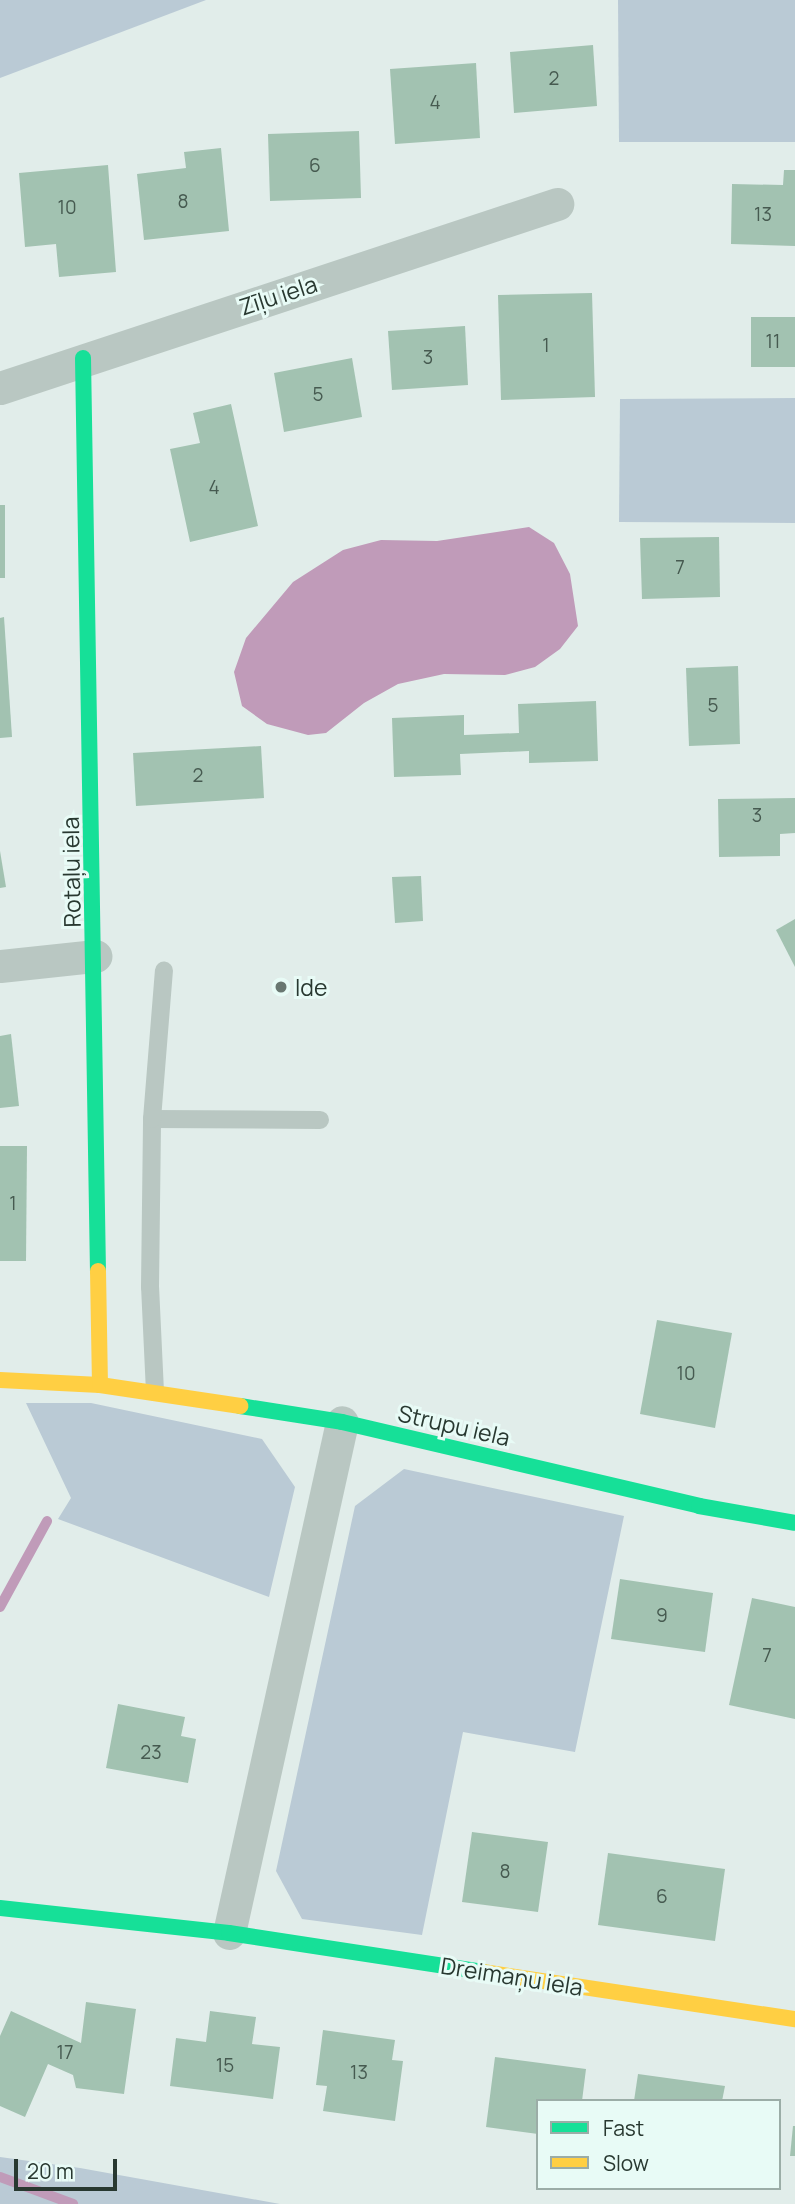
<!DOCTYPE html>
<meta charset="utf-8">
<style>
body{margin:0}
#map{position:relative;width:795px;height:2204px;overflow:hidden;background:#e1edea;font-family:Manrope,sans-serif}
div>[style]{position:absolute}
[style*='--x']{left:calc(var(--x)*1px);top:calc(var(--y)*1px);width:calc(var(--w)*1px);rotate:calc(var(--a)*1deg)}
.green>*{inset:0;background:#bacad5}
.water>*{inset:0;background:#c09bb9}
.stream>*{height:10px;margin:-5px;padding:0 5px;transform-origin:5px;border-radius:5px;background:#c09bb9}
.building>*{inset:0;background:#a2c2b1}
.lane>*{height:18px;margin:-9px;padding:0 9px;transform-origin:9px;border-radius:9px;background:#b9c7c2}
.street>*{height:33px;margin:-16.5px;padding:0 16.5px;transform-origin:16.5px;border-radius:16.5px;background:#b9c7c2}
.fast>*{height:16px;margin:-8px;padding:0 8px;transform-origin:8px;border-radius:8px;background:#16e098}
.slow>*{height:16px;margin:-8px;padding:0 8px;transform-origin:8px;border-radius:8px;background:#ffcf43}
.dots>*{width:19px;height:19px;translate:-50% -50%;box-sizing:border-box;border:4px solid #e8fbf6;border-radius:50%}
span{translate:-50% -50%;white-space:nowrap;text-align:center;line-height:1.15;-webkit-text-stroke:6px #e8fbf6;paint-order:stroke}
.number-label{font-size:19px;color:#465a50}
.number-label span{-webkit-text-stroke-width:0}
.street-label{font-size:23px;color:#283830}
.poi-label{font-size:23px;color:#283830}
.left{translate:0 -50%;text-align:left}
.legend{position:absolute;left:536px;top:2099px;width:245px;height:91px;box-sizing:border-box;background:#e8fbf6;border:2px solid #9bada7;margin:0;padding:9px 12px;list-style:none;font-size:21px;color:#283830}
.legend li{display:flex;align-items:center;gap:14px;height:35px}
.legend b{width:35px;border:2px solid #9bada7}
.scale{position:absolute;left:14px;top:2159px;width:103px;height:32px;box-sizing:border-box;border:4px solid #283830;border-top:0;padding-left:9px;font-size:21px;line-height:24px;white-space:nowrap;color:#283830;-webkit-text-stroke:5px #e8fbf6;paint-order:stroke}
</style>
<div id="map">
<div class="green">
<i style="clip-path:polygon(0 0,206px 0,0 78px)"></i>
<i style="clip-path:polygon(618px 0,795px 0,795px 142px,619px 142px)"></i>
<i style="clip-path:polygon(795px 398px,795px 523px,619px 522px,620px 399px)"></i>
<i style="clip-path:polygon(26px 1403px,91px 1403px,262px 1439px,295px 1487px,269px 1597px,58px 1519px,71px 1498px)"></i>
<i style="clip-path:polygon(404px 1469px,624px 1516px,575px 1752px,463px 1732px,422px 1935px,302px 1919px,276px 1871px,355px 1506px)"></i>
<i style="clip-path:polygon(0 2157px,80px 2168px,280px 2204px,0 2204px)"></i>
</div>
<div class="water">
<i style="clip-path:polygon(529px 527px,554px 543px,570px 574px,578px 626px,560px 649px,535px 667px,505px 675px,444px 674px,398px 684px,364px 703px,326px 733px,308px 735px,267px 724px,242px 706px,234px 672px,246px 638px,293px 582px,343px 550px,381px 540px,437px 541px)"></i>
</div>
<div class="stream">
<i style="--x:0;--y:1607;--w:98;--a:-61.3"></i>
<i style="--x:0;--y:2177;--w:78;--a:20.3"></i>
</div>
<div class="building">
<i style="clip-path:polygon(593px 45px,597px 106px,514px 113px,510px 52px)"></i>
<i style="clip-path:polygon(476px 63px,480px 138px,395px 144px,390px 69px)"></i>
<i style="clip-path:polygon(359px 131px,361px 198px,270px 201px,268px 134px)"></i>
<i style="clip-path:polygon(221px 148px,229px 231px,144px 240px,137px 174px,186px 168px,184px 152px)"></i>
<i style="clip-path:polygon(108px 165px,116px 272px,59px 277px,56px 244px,25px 247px,19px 173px)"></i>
<i style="clip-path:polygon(784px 170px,795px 170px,795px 246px,731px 244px,732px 184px,783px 185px)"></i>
<i style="clip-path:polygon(592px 293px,595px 397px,501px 400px,498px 295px)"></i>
<i style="clip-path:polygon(751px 317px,795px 317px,795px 367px,751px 367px)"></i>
<i style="clip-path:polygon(465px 326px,468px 385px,392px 390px,388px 331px)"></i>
<i style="clip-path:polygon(352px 358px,362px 417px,284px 432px,274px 373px)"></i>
<i style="clip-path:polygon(231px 404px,258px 526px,190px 542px,170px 449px,200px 443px,193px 413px)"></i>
<i style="clip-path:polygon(0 505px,5px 505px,5px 578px,0 578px)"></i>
<i style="clip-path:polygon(719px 537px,720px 597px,642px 599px,640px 538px)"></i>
<i style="clip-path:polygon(4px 617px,12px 737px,0 738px,0 618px)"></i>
<i style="clip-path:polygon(738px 666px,740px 744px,689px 746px,686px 668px)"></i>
<i style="clip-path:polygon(596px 701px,598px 761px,529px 763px,529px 751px,460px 754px,461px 775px,394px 777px,392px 718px,464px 715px,464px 735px,519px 733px,518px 704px)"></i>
<i style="clip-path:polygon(261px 746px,264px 798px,136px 806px,133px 753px)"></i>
<i style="clip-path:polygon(795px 798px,795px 833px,780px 834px,780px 856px,719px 857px,718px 799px)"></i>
<i style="clip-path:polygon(0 851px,6px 887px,0 888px)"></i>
<i style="clip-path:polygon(421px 876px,423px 921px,395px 923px,392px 877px)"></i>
<i style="clip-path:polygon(795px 919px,795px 967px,776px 930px)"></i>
<i style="clip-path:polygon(11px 1034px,19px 1106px,0 1108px,0 1036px)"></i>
<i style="clip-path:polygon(0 1146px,27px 1146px,26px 1261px,0 1261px)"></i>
<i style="clip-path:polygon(657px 1320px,732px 1333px,715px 1428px,640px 1414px)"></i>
<i style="clip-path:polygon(620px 1579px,713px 1593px,705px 1652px,611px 1639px)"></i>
<i style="clip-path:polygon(752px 1598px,795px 1607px,795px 1719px,729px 1705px)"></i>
<i style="clip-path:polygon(118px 1704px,185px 1717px,181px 1736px,196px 1739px,188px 1783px,106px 1768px)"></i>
<i style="clip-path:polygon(472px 1832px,548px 1842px,538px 1912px,462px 1902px)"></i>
<i style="clip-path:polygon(608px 1853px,725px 1869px,715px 1941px,598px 1925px)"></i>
<i style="clip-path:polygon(86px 2002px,136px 2009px,124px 2094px,76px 2088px,73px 2075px,48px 2064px,25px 2117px,0 2106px,0 2036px,11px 2011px,81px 2043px)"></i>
<i style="clip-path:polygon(210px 2011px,256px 2017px,252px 2044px,280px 2047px,273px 2099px,170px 2086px,176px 2038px,206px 2042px)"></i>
<i style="clip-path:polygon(323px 2030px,395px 2040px,392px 2060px,403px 2061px,395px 2121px,323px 2111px,327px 2086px,316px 2085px)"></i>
<i style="clip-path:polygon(495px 2057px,586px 2069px,582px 2101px,538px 2101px,538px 2134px,486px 2127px)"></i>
<i style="clip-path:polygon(638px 2074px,725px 2086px,722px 2101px,634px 2101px)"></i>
<i style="clip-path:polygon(793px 2126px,795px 2126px,795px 2156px,790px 2156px)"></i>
</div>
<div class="lane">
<i style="--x:152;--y:1119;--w:168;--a:0.3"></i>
<i style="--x:155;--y:1392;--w:105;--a:-92.7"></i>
<i style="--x:150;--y:1287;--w:168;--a:-89.3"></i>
<i style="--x:152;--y:1119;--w:149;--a:-85.4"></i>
</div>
<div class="street">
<i style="--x:0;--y:388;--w:587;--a:-18.28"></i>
<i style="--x:0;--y:966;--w:96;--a:-6"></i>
<i style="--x:229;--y:1933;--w:523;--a:-77.53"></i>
</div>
<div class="fast">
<i style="--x:83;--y:358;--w:913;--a:89.06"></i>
<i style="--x:240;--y:1406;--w:103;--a:8.9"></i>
<i style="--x:342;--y:1422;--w:367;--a:13.2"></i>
<i style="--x:699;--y:1506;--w:97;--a:10"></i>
<i style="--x:0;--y:1908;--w:230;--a:6.2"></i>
<i style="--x:229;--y:1933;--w:257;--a:8.7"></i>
</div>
<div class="slow">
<i style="--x:98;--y:1271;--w:114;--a:89"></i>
<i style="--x:0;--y:1380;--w:100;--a:2.9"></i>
<i style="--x:100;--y:1385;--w:142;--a:8.5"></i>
<i style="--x:483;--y:1972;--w:316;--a:8.6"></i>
</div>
<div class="dots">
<i style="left:281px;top:987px;background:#697771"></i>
</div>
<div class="number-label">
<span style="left:554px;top:79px">2</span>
<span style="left:435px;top:103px">4</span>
<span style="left:315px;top:166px">6</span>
<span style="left:183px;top:202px">8</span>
<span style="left:67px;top:208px">10</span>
<span style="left:763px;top:215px">13</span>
<span style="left:773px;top:342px">11</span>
<span style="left:546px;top:346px">1</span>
<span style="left:428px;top:358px">3</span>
<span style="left:318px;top:395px">5</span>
<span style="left:214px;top:488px">4</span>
<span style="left:680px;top:568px">7</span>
<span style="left:713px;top:706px">5</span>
<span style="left:198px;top:776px">2</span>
<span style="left:757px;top:816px">3</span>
<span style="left:13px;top:1204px">1</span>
<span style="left:686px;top:1374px">10</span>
<span style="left:662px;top:1616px">9</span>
<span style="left:767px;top:1656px">7</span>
<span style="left:151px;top:1753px">23</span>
<span style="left:505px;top:1872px">8</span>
<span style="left:662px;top:1897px">6</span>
<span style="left:65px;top:2053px">17</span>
<span style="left:225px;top:2066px">15</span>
<span style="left:359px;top:2073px">13</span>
</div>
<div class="street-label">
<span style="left:278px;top:295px;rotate:-18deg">Zīļu iela</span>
<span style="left:71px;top:872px;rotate:-91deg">Rotaļu iela</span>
<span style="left:454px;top:1425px;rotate:13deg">Strupu iela</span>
<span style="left:512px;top:1976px;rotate:9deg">Dreimaņu iela</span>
</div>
<div class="poi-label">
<span class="left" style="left:295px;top:987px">Ide</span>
</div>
<ul class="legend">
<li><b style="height:9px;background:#16e098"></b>Fast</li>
<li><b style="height:9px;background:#ffcf43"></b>Slow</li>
</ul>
<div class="scale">20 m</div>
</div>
